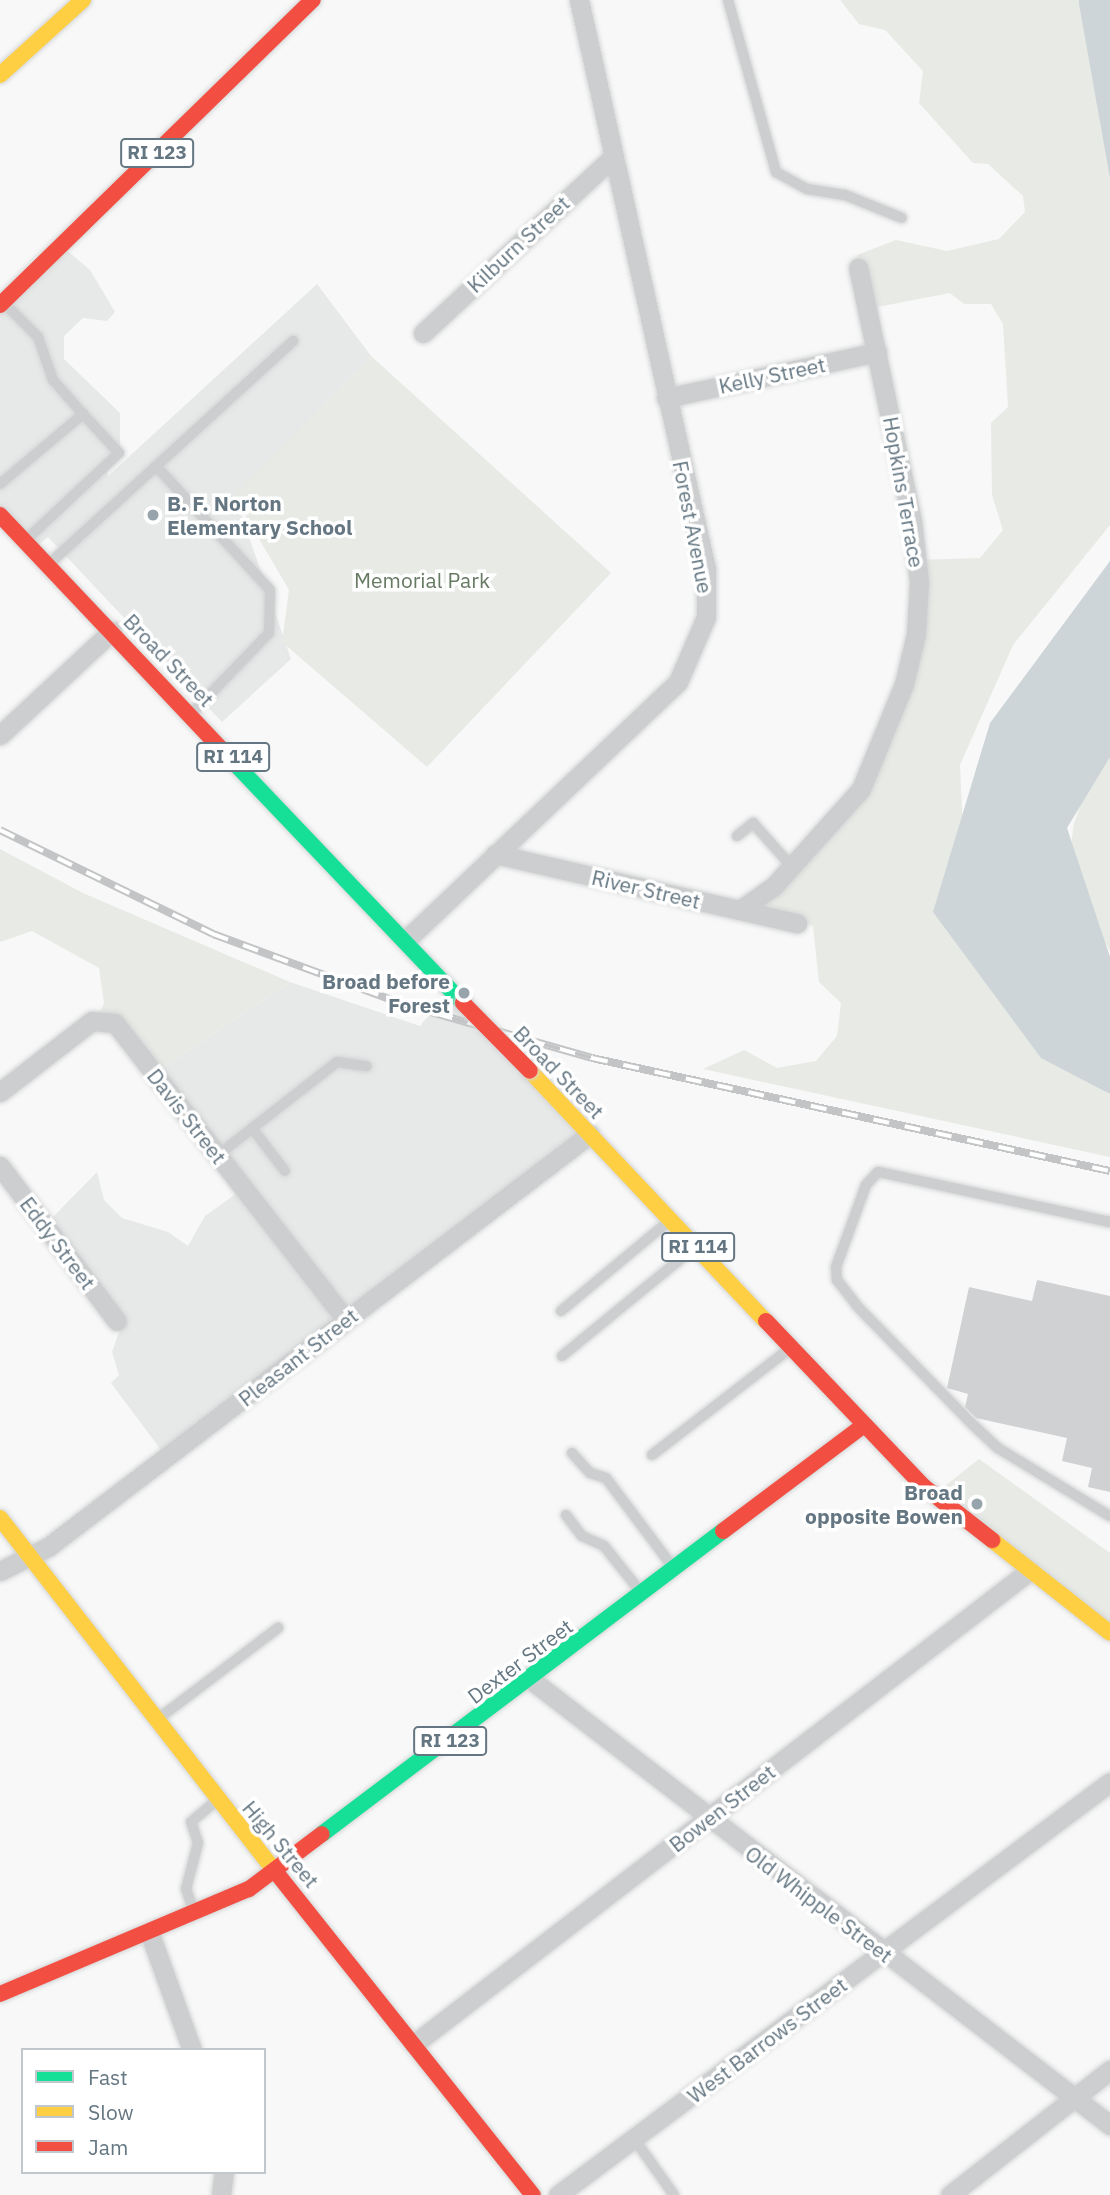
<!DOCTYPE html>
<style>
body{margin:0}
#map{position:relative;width:1110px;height:2195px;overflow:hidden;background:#f8f8f8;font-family:"IBM Plex Sans",sans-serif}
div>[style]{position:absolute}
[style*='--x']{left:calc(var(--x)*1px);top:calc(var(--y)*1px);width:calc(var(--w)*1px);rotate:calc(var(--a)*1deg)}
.built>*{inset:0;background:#e7e8e8}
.green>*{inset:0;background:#e7eae5}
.water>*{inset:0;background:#cdd5d8}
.building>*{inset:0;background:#cfd1d2}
.roads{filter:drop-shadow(0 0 2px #d4d5d6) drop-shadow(0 0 2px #d4d5d6)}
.lane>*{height:10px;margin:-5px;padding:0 5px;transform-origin:5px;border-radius:5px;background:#cdcecf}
.street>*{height:19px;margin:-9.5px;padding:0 9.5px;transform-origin:9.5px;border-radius:9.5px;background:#cdcecf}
.fast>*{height:16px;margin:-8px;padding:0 8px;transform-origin:8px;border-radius:8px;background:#16e098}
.slow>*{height:16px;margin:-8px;padding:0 8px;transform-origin:8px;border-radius:8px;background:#ffcf43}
.jam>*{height:16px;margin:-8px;padding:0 8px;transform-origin:8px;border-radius:8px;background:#f24e42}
.rail>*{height:8px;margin-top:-4px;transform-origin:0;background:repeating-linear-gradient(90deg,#fff 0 16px,#c2c4c5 0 32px);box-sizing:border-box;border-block:2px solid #c2c4c5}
.bridges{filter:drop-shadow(0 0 2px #d4d5d6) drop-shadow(0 0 2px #d4d5d6)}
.jam-bridge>*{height:16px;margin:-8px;padding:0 8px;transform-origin:8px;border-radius:8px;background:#f24e42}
.dots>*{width:19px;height:19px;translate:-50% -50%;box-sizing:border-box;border:4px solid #fff;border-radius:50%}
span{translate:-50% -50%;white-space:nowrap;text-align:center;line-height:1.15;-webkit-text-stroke:7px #fff;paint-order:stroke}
.shield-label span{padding:2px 5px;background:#fff;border:2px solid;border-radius:5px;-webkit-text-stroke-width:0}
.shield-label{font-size:19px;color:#647682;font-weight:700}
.street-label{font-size:21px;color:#647682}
.poi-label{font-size:21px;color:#647682;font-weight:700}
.left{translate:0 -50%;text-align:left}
.right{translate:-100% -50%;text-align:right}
.park-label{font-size:21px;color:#677a63}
.legend{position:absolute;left:21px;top:2048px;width:245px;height:126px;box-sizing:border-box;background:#fff;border:2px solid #c1c8cd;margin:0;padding:9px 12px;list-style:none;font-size:21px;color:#647682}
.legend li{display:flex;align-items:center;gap:14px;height:35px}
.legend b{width:35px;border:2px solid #c1c8cd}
</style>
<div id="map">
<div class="built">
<i style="clip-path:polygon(56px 241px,90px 270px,115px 312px,107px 321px,83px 318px,64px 336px,64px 359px,120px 413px,120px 449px,106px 462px,108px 476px,317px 284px,371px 356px,235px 496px,291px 659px,222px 722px,48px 537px,37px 546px,0 509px,0 295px)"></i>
<i style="clip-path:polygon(290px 982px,420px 1026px,451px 988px,585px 1128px,161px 1450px,111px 1383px,119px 1375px,112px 1352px,122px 1323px,51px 1219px,97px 1172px,104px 1200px,122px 1218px,168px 1232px,188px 1246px,205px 1216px,244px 1188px,157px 1072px)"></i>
</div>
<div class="green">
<i style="clip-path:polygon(840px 0,1091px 0,1110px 141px,1110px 525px,1013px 645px,960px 765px,967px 921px,989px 987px,1016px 1023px,1110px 1095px,1110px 1157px,703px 1069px,744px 1050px,777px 1068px,816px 1061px,837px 1036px,841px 1003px,819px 982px,813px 926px,754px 909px,858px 788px,907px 671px,916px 560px,980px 558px,1003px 530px,992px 495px,991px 423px,1008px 407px,1003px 324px,991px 304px,964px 304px,950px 293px,872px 308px,857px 255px,896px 240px,947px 251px,999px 239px,1025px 212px,1023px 196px,988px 164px,973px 163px,919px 103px,923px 71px,885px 30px,859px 24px)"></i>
<i style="clip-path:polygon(371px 356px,611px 573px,427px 767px,282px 642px,289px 590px,234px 496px)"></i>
<i style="clip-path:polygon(1110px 726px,1110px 951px,1066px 881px,1074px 823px)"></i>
<i style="clip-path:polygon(0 849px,83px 893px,290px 982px,157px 1072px,99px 1014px,104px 1003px,99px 968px,32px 931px,0 942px)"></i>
<i style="clip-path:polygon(979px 1459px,1110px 1553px,1110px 1626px,941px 1489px)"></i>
</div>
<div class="water">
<i style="clip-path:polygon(1079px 0,1110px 0,1110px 178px,1079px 4px)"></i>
<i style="clip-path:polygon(1110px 561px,1110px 757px,1067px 828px,1110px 957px,1110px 1094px,1041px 1058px,933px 912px,990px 723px)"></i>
</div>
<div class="building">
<i style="clip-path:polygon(1037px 1280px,1110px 1296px,1110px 1492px,1088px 1487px,1092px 1468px,1062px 1461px,1067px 1438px,976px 1418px,965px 1407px,968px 1394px,947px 1388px,969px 1287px,1032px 1301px)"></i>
</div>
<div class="roads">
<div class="lane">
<i style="--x:728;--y:0;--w:179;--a:74.4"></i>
<i style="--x:776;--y:172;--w:35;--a:29"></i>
<i style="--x:807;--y:189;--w:38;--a:9"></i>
<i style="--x:845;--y:195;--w:61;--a:22"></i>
<i style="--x:156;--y:466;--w:168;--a:47.4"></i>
<i style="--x:270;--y:590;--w:43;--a:91.3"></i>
<i style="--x:269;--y:633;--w:110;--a:133.9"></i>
<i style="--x:0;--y:484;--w:109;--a:-40.1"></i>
<i style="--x:83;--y:414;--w:45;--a:-131.4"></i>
<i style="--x:53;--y:380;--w:46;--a:-109.2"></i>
<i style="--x:38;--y:337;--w:45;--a:-135"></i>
<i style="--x:27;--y:539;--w:126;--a:-43.1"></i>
<i style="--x:119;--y:453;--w:53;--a:-132.7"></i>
<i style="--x:49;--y:564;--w:331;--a:-42.4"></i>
<i style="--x:737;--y:836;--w:21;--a:-39"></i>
<i style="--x:753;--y:823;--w:59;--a:48.4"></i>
<i style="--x:252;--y:1128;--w:54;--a:52.5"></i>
<i style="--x:218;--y:1155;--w:151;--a:-38"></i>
<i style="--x:337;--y:1062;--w:30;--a:8"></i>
<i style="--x:1110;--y:1222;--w:237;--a:-167.8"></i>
<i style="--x:878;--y:1172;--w:18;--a:133"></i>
<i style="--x:866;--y:1185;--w:87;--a:110.1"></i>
<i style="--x:836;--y:1267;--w:13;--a:86"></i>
<i style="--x:837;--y:1280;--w:33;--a:52"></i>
<i style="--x:857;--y:1306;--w:163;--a:45.7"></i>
<i style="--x:971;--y:1423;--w:37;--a:43"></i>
<i style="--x:998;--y:1448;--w:131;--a:31.3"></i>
<i style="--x:561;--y:1311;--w:139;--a:-39.8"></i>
<i style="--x:562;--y:1356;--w:171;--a:-39.3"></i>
<i style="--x:572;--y:1453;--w:27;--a:48"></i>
<i style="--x:590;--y:1473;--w:17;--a:17"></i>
<i style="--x:606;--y:1478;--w:110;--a:53.1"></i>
<i style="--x:652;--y:1455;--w:172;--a:-37.7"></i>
<i style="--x:566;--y:1515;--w:26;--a:53"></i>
<i style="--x:582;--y:1536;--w:24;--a:24"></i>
<i style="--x:604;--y:1546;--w:58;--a:51.3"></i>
<i style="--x:158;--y:1719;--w:151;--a:-37.2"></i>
<i style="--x:193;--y:1909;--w:21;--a:-109"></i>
<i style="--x:186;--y:1889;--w:48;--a:-75.4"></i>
<i style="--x:198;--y:1843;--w:22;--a:-108"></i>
<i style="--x:191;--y:1822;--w:34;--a:-40"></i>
<i style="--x:635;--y:2140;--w:67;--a:54.7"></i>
</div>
<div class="street">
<i style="--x:423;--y:333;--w:259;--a:-42.8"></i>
<i style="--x:666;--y:398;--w:216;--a:-12.3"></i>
<i style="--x:0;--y:735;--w:153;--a:-42.9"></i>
<i style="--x:495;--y:854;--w:310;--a:12.9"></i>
<i style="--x:740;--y:910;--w:42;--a:-35.2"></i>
<i style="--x:774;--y:886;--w:130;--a:-48.1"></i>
<i style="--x:861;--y:789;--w:113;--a:-67.7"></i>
<i style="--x:904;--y:684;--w:51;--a:-76.5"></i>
<i style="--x:916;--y:634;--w:52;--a:-86.7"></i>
<i style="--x:919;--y:582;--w:61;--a:-96.5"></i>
<i style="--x:912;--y:521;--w:259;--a:-102"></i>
<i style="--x:406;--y:940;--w:375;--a:-43.5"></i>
<i style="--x:678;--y:682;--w:71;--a:-66.7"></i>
<i style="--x:706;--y:617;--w:48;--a:-90"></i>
<i style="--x:706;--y:569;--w:583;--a:-102.58"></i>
<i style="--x:0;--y:1092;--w:116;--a:-37.7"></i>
<i style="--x:92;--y:1021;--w:23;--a:5"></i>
<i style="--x:115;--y:1023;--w:376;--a:52.1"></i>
<i style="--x:0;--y:1166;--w:194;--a:53"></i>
<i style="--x:0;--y:1571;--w:54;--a:-26.6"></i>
<i style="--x:48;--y:1547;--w:681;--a:-37.31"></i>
<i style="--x:530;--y:1679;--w:732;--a:37.56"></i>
<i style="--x:150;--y:1934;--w:123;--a:70.1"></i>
<i style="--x:414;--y:2044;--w:776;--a:-37.56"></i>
<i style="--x:221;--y:2195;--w:23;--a:-83"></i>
<i style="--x:558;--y:2195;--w:689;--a:-36.8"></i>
<i style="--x:950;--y:2195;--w:203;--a:-38"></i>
</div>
<div class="fast">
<i style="--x:223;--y:751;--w:348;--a:46.4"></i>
<i style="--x:322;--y:1834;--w:503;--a:-37.08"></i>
</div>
<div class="slow">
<i style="--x:0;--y:75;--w:112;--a:-42.1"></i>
<i style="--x:530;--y:1071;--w:344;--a:46.7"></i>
<i style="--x:0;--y:1518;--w:447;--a:52.1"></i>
<i style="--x:992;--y:1540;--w:150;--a:38.2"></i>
</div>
<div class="jam">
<i style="--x:0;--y:305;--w:437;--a:-44.3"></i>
<i style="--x:0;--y:515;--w:325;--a:46.6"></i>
<i style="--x:766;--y:1321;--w:228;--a:46.4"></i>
<i style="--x:923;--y:1486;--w:88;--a:38"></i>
<i style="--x:723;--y:1531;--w:175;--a:-36.9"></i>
<i style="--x:275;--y:1871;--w:414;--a:51.5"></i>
<i style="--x:0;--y:1994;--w:270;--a:-22.9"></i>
<i style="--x:249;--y:1889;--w:91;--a:-37"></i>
</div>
</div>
<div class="rail">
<i style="--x:0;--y:830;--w:237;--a:26"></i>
<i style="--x:213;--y:934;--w:206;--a:20.2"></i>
<i style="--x:406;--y:1005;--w:193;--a:15.9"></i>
<i style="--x:592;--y:1058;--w:530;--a:12.31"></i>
</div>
<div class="bridges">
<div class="jam-bridge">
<i style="--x:463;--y:1003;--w:95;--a:45.4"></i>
</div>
</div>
<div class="dots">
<i style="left:153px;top:515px;background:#98a4ab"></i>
<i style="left:464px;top:993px;background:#98a4ab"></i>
<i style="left:977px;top:1504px;background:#98a4ab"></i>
</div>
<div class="shield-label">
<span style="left:157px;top:153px">RI 123</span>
<span style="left:233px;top:757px">RI 114</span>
<span style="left:698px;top:1247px">RI 114</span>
<span style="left:450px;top:1741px">RI 123</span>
</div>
<div class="street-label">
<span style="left:518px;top:244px;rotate:-43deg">Kilburn Street</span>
<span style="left:772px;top:375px;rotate:-12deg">Kelly Street</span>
<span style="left:904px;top:492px;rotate:80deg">Hopkins Terrace</span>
<span style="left:693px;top:527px;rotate:79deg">Forest Avenue</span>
<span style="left:169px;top:660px;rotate:46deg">Broad Street</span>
<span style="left:646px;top:889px;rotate:13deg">River Street</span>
<span style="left:559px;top:1072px;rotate:46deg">Broad Street</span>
<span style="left:187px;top:1116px;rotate:52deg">Davis Street</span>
<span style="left:58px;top:1243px;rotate:53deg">Eddy Street</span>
<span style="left:298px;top:1357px;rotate:-38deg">Pleasant Street</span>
<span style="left:520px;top:1661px;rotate:-37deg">Dexter Street</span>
<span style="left:722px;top:1808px;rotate:-38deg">Bowen Street</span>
<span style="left:281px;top:1844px;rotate:50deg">High Street</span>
<span style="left:819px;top:1904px;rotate:37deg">Old Whipple Street</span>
<span style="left:767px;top:2040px;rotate:-37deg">West Barrows Street</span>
</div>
<div class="poi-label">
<span class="left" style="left:167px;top:515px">B. F. Norton<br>Elementary School</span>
<span class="right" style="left:450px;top:993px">Broad before<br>Forest</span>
<span class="right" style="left:963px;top:1504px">Broad<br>opposite Bowen</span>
</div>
<div class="park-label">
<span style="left:422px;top:580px">Memorial Park</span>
</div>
<ul class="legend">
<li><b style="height:9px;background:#16e098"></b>Fast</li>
<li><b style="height:9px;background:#ffcf43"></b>Slow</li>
<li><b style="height:9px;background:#f24e42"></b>Jam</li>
</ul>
</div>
